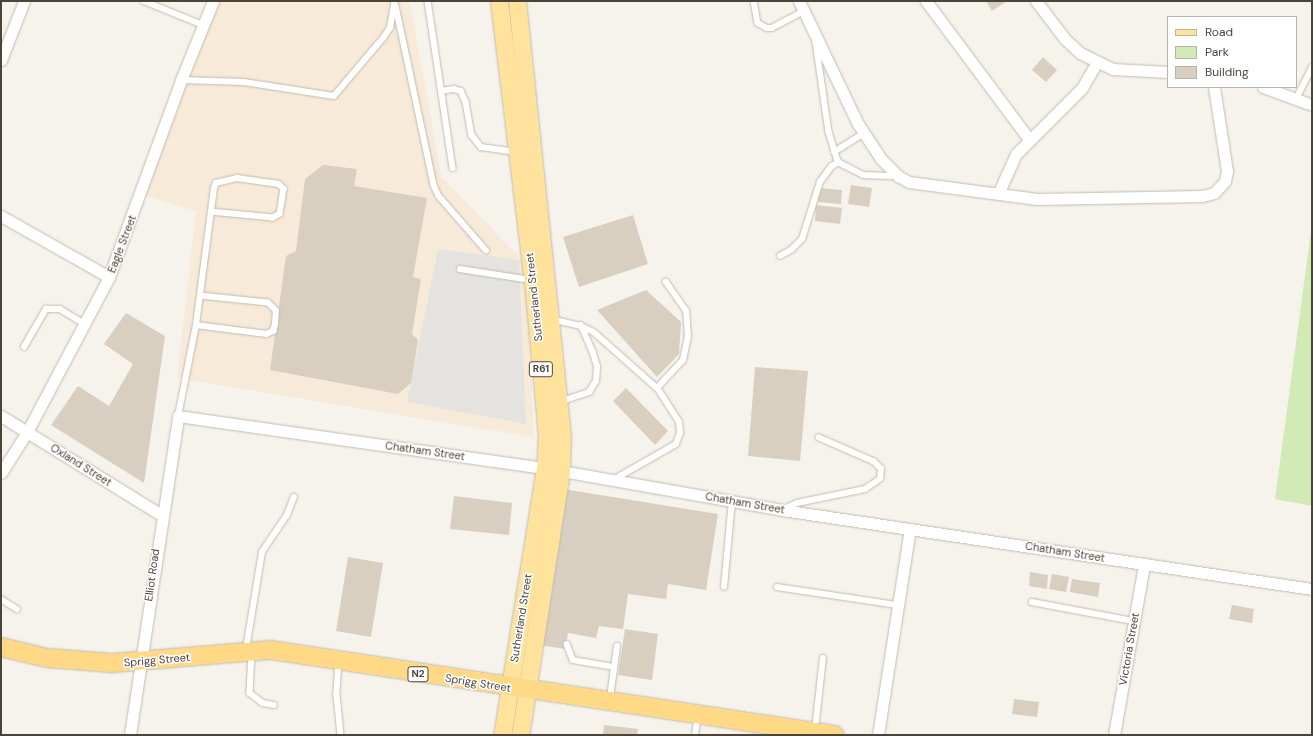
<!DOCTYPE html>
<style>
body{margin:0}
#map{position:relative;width:1313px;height:736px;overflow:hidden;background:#f6f3ec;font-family:"DM Sans",sans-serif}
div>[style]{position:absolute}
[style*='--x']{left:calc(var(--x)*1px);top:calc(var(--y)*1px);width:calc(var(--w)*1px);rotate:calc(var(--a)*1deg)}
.commercial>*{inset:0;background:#f7ead8}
.green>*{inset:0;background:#d2eab5}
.parking>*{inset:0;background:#e5e3e0}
.building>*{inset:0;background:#d8cfc1}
.roads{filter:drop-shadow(0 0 1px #c2bbae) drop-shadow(0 0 1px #c2bbae)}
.service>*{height:5.5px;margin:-2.75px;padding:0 2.75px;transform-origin:2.75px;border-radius:2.75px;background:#fff}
.minor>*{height:11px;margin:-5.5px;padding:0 5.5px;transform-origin:5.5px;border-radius:5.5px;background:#fff}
.primary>*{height:17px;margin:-8.5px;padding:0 8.5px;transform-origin:8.5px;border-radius:8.5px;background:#ffe39c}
.trunk>*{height:18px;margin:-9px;padding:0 9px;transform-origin:9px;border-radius:9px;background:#ffd985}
span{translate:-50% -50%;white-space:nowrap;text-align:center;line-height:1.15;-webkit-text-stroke:3px #fff;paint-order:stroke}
.shield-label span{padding:1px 3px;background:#fff;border:1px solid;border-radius:3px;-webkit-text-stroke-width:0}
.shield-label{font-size:10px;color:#4b4439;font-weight:700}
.street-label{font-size:11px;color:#4b4439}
.frame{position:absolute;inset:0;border:2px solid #4b4439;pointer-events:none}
.legend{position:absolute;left:1167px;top:16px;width:130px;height:72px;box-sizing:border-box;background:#fff;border:1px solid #b7b4b0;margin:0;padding:5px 7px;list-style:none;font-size:12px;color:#4b4439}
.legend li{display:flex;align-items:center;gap:8px;height:20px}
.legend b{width:20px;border:1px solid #b7b4b0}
</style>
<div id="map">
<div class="commercial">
<i style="clip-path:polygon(217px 1px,410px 1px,441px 176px,526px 264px,534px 437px,177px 378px,196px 211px,140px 194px)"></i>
</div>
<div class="green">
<i style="clip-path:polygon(1312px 224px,1312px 506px,1275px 499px)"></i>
</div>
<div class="parking">
<i style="clip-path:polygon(438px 249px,519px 260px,526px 424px,407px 402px)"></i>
</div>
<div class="building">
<i style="clip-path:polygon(986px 1px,1007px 1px,992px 11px)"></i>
<i style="clip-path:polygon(1043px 57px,1057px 70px,1046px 82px,1032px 70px)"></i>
<i style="clip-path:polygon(323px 165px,357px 169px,354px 186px,427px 198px,413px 277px,421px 279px,412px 334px,418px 340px,411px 383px,398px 394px,270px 370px,286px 256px,296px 251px,305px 179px)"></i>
<i style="clip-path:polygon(851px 185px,872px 188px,869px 207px,848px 204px)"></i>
<i style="clip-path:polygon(819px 188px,842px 190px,841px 204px,818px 202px)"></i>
<i style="clip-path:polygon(816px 205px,842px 208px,840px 224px,815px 221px)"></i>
<i style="clip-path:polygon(633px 215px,648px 264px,579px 287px,563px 237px)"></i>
<i style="clip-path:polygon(646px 290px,681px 322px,679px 354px,657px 377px,597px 310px)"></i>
<i style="clip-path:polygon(126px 313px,165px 336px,144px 483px,51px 425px,78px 386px,109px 406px,133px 364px,104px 344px)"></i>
<i style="clip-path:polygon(755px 367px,808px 371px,800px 461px,748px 456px)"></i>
<i style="clip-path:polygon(626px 388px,668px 431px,655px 445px,613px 401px)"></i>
<i style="clip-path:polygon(563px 489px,718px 514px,706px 590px,668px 584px,666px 599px,628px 594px,623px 629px,599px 626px,596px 638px,568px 633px,565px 649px,539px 645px)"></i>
<i style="clip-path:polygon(454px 496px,512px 503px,509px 535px,450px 529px)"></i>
<i style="clip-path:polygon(348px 557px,383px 563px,371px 637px,336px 631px)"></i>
<i style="clip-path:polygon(1030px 572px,1048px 575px,1047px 589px,1029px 586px)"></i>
<i style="clip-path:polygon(1052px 574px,1069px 577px,1066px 592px,1049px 589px)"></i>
<i style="clip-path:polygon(1072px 579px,1100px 583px,1098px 597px,1070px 592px)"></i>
<i style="clip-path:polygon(1232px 605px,1254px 609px,1252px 623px,1229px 619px)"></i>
<i style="clip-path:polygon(625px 629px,658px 634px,652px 680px,618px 675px)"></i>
<i style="clip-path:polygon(1014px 699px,1039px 702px,1037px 717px,1012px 714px)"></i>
<i style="clip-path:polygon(604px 725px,638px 729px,637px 735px,603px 735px)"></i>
</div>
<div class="roads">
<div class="service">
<i style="--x:144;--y:1;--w:64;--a:22.1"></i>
<i style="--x:428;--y:1;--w:169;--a:81.5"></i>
<i style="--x:754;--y:1;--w:22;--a:80"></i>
<i style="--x:758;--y:23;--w:10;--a:29"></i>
<i style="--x:767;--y:28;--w:5;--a:0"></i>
<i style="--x:772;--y:28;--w:36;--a:-28"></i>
<i style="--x:396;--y:6;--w:183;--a:78"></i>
<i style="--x:434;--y:185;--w:12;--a:66"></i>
<i style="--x:439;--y:196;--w:72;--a:49"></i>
<i style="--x:816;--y:42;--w:91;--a:81.8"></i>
<i style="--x:829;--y:132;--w:31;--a:73"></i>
<i style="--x:838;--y:162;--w:28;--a:27"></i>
<i style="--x:863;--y:175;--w:34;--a:2"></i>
<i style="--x:181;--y:80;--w:63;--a:1.8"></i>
<i style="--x:244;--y:82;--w:91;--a:8.8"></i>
<i style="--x:334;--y:96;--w:76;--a:-49.8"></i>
<i style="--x:383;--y:38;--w:12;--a:-55"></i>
<i style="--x:390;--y:28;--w:27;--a:-80"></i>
<i style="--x:441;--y:91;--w:13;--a:-9"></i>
<i style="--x:454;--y:89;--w:7;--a:16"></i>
<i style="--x:461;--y:91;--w:12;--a:66"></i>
<i style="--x:466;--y:102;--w:34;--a:80"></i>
<i style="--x:472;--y:135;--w:15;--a:53"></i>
<i style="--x:481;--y:147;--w:34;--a:8"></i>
<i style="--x:1296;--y:99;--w:36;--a:-63"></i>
<i style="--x:834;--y:152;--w:36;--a:-32"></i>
<i style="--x:780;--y:256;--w:13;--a:-29"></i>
<i style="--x:791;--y:250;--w:16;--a:-45"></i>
<i style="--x:802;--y:239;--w:60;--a:-72.5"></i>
<i style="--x:820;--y:182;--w:19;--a:-54"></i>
<i style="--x:831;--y:167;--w:9;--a:-36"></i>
<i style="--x:460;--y:269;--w:71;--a:8.9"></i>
<i style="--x:551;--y:319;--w:31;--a:13"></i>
<i style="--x:581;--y:326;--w:14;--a:25"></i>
<i style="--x:594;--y:332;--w:84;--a:41.6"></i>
<i style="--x:657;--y:388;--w:38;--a:-47"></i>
<i style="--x:683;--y:360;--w:24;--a:-78"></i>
<i style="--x:688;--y:337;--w:26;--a:-94"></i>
<i style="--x:686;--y:311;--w:35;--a:-125"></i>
<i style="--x:196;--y:325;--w:71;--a:7.3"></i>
<i style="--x:266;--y:334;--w:8;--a:-23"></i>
<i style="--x:273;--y:331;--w:7;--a:-74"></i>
<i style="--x:275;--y:324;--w:13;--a:-86"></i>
<i style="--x:276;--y:311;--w:11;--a:-135"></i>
<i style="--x:268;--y:303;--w:68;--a:-174.1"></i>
<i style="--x:24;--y:347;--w:44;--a:-59.9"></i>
<i style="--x:46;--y:309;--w:14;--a:0"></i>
<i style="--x:60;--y:309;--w:29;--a:31"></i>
<i style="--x:559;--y:402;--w:32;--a:-18"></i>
<i style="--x:589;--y:392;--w:13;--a:-58"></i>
<i style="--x:596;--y:381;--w:14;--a:-86"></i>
<i style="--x:597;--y:367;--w:15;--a:-106"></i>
<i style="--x:593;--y:353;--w:30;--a:-114"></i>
<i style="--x:178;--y:416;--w:93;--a:-78.8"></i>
<i style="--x:196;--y:325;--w:138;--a:-82.5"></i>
<i style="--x:214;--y:188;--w:5;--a:-68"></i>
<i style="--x:216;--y:183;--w:22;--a:-13"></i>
<i style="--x:237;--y:178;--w:42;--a:8.1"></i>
<i style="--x:279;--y:184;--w:7;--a:45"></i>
<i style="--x:284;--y:189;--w:25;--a:99"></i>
<i style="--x:280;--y:214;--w:8;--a:150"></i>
<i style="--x:273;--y:218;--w:62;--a:-174.5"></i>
<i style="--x:615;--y:479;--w:70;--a:-29.8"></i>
<i style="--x:676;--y:444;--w:12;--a:-70"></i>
<i style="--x:680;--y:433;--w:11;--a:-95"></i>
<i style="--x:679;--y:422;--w:40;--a:-122.9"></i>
<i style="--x:784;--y:509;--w:14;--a:-25"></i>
<i style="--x:797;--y:503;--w:69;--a:-11.6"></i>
<i style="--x:865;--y:489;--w:18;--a:-34"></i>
<i style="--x:880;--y:479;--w:10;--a:-84"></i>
<i style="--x:881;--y:469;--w:10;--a:-135"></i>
<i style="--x:874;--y:462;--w:60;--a:-156.4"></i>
<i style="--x:724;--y:587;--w:86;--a:-84.7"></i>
<i style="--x:777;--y:587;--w:122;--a:8.5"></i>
<i style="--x:1;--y:599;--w:19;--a:32"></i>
<i style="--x:1032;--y:602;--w:104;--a:10.6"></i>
<i style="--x:567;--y:644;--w:17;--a:69"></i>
<i style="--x:573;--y:660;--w:42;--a:9.7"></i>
<i style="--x:246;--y:649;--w:98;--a:-80.6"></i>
<i style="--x:262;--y:552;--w:45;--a:-56"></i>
<i style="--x:287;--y:515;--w:19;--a:-69"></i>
<i style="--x:252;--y:653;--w:40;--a:92.9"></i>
<i style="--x:250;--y:693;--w:16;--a:38"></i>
<i style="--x:263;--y:703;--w:11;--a:10"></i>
<i style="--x:339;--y:663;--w:32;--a:94"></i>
<i style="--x:337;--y:695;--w:40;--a:84.3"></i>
<i style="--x:610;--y:698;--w:52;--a:-82.3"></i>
<i style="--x:815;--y:730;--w:72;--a:-83.7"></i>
<i style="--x:695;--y:735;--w:18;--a:-81"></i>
</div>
<div class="minor">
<i style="--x:799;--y:1;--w:136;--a:64.4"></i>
<i style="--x:858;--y:124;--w:42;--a:56.7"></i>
<i style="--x:881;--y:159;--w:24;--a:45"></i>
<i style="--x:898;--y:176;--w:13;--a:29"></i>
<i style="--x:909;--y:182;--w:129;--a:7.6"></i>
<i style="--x:1037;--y:199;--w:165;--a:-1"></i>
<i style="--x:1202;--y:196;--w:12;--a:-14"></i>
<i style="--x:1214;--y:193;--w:16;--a:-47"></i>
<i style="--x:1225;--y:181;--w:10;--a:-79"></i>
<i style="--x:1227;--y:171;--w:85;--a:-98.8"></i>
<i style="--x:926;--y:1;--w:172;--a:53.3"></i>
<i style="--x:1036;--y:1;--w:48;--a:52.7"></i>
<i style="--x:1065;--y:39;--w:21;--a:43"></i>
<i style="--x:1080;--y:53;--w:37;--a:26"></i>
<i style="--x:1113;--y:69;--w:55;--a:3.1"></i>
<i style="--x:1;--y:60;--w:63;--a:-68.7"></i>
<i style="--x:1263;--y:87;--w:52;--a:20.2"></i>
<i style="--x:998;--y:194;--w:44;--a:-65.8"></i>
<i style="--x:1016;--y:154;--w:93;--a:-45"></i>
<i style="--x:1082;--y:88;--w:30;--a:-60"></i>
<i style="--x:1;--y:216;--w:124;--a:29.5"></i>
<i style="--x:1;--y:416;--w:188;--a:31.7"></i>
<i style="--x:1;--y:473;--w:49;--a:-57.6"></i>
<i style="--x:27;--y:432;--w:175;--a:-62.1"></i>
<i style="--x:109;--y:277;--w:210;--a:-69.9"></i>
<i style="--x:181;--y:80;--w:85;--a:-67.9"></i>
<i style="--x:130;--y:735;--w:323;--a:-81.4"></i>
<i style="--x:178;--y:416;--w:371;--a:8.1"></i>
<i style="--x:545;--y:468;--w:241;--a:10"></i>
<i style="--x:782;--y:510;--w:536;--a:8.48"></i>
<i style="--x:878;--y:735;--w:208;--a:-81.2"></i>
<i style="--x:1114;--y:735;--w:174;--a:-80"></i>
</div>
<div class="primary">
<i style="--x:499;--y:1;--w:282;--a:83.1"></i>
<i style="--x:533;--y:281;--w:155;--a:84.8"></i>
<i style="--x:547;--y:435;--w:33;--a:93"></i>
<i style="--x:545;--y:468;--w:270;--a:99.1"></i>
<i style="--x:517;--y:1;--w:441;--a:84.1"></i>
<i style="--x:562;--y:440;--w:31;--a:92"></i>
<i style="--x:561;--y:471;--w:267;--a:98.8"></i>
</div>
<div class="trunk">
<i style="--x:1;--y:647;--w:47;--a:13.4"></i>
<i style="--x:47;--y:658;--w:65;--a:4.4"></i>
<i style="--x:112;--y:663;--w:160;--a:-4.7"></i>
<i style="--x:271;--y:650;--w:570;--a:8.57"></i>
</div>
</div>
<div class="shield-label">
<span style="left:541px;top:369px">R61</span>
<span style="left:418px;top:674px">N2</span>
</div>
<div class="street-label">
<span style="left:122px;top:244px;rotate:-69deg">Eagle Street</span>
<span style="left:534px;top:297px;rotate:-96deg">Sutherland Street</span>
<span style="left:425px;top:451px;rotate:8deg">Chatham Street</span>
<span style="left:81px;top:465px;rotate:32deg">Oxland Street</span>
<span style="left:745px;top:503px;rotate:10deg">Chatham Street</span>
<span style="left:1065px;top:552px;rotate:9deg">Chatham Street</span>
<span style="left:152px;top:575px;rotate:-82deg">Elliot Road</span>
<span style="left:521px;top:618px;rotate:-81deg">Sutherland Street</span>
<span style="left:1129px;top:649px;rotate:-80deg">Victoria Street</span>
<span style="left:157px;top:660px;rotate:-5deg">Sprigg Street</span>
<span style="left:478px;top:683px;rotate:9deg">Sprigg Street</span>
</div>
<div class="frame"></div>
<ul class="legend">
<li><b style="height:5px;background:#ffe39c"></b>Road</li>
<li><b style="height:11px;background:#d2eab5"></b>Park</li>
<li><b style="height:11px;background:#d8cfc1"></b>Building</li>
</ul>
</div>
